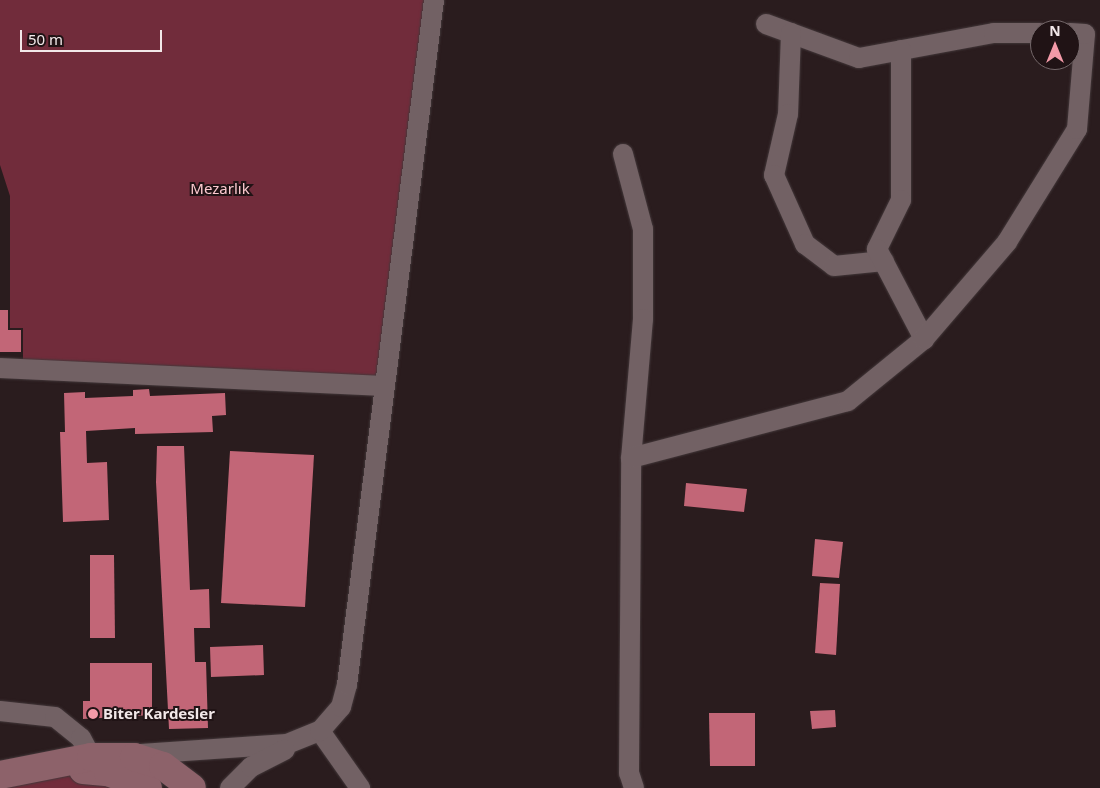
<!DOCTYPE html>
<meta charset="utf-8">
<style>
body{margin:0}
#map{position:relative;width:1100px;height:788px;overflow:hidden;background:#2a1c1e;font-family:"Noto Sans",sans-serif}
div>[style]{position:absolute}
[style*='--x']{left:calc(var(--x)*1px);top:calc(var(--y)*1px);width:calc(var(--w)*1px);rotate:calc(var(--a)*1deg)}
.green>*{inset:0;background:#712c3b}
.building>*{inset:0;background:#c26677}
.roads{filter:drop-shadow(0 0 1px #43383a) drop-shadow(0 0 1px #43383a)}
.minor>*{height:20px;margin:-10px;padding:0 10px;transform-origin:10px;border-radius:10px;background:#726164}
.secondary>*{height:28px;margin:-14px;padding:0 14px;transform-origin:14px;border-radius:14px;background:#8d626a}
.dots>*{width:14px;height:14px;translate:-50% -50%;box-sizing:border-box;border:2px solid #201315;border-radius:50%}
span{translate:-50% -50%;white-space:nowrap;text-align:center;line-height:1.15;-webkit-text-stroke:4px #201315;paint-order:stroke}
.park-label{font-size:15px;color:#fcc9cf}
.poi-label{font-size:15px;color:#f2e8e9;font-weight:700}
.left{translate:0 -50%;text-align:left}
.north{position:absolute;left:1030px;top:20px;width:50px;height:50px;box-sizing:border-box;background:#201315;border:1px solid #74686a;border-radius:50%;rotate:0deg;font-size:14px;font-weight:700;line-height:20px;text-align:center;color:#f2e8e9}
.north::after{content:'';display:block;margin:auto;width:18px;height:22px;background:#f39aa8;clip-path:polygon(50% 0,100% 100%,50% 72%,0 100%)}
.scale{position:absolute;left:20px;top:30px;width:142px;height:22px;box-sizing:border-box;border:2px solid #f2e8e9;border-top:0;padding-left:6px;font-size:15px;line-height:18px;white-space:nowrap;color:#f2e8e9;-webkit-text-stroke:4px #201315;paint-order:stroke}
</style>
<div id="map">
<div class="green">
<i style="clip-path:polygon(0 0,434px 0,385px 386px,23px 368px,23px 328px,10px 328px,10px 196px,0 165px)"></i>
<i style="clip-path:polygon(61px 769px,148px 788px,0 788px)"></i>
</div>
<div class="building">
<i style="clip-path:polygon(0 310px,8px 310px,8px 330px,21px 330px,21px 352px,0 352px)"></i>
<i style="clip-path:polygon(149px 389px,150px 396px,225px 393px,226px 415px,212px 416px,213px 432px,135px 434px,135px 428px,86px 431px,87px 463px,107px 462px,109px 520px,63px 522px,60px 432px,65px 432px,64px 393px,85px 392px,85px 398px,133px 396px,133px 390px)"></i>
<i style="clip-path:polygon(157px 446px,184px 446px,190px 590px,209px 589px,210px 628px,194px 628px,195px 662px,206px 662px,208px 728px,169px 729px,156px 482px)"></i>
<i style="clip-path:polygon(230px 451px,314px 455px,305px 607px,221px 603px)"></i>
<i style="clip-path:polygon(686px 483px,747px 489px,744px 512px,684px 506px)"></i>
<i style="clip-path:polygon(815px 539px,843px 542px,839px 578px,812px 576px)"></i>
<i style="clip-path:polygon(90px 555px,114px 555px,115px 638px,90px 638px)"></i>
<i style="clip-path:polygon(820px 583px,840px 584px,836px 655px,815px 653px)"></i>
<i style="clip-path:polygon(263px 645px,264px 675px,211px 677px,210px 647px)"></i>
<i style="clip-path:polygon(90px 663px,152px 663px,152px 715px,83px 719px,83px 701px,90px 701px)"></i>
<i style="clip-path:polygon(835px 710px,836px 727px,812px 729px,810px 711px)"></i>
<i style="clip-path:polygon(709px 713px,755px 713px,755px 766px,710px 766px)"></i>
</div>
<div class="roads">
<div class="minor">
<i style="--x:766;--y:24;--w:99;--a:20.1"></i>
<i style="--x:859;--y:58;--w:137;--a:-10.5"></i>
<i style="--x:994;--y:33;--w:46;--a:0"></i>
<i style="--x:791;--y:33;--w:81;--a:92.1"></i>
<i style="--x:788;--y:114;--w:63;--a:102.9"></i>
<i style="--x:774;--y:175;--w:76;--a:65.8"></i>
<i style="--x:805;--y:244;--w:36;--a:37"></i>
<i style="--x:834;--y:266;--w:50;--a:-5.7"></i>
<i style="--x:901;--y:50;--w:150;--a:90"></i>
<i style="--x:901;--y:200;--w:55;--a:116.1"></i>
<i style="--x:877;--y:249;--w:102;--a:62.4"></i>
<i style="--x:623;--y:154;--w:78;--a:75.1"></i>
<i style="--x:643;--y:229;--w:90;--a:90"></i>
<i style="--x:643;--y:319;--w:140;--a:94.9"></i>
<i style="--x:0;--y:368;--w:385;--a:2.7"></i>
<i style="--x:0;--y:711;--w:55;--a:6.2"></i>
<i style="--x:55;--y:717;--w:33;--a:39"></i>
<i style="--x:81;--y:738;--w:21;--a:62"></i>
<i style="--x:320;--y:731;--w:70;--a:54.9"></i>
<i style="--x:141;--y:754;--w:146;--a:-3.9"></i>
<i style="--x:287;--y:744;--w:35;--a:-22"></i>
<i style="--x:320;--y:731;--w:32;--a:-49"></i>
<i style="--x:341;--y:707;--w:23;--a:-75"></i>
<i style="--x:347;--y:685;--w:691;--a:-82.76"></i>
<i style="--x:230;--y:788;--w:30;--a:-45"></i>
<i style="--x:251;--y:767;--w:38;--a:-27"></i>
<i style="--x:634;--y:788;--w:16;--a:-108"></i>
<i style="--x:629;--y:773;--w:315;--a:-89.6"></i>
<i style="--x:631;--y:458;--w:224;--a:-14.7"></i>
<i style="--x:848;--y:401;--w:98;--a:-39.2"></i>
<i style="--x:924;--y:339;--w:128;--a:-49.4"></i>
<i style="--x:1007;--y:242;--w:133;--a:-58.2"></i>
<i style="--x:1077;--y:129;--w:95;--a:-85.2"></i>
<i style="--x:1085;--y:34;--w:15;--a:-176"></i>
</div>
<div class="secondary">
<i style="--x:83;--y:770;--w:25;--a:5"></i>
<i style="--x:108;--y:772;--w:43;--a:21.8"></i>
<i style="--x:0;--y:775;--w:93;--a:-11.2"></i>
<i style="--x:91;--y:757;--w:43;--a:0"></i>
<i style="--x:134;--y:757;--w:30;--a:17"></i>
<i style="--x:163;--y:766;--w:36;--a:37"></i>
</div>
</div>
<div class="dots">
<i style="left:93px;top:714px;background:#f39aa8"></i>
</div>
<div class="park-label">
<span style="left:220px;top:189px">Mezarlık</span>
</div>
<div class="poi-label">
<span class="left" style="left:103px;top:714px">Biter Kardesler</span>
</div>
<div class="north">N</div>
<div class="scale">50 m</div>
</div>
